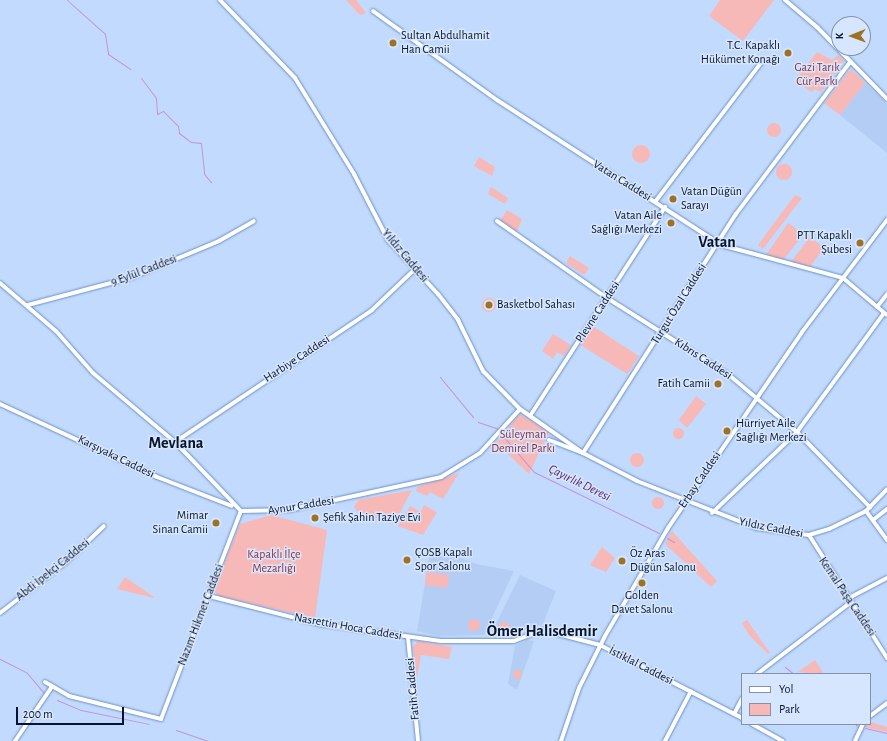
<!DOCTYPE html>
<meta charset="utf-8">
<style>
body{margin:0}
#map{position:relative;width:887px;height:741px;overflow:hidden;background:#c2dafd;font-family:"Alegreya Sans",sans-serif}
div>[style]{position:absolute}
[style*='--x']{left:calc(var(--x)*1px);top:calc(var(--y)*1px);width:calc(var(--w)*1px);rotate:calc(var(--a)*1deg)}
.built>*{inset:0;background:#b3cdf4}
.green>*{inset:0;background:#f7b8b8}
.round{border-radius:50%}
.stream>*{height:1px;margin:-0.5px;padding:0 0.5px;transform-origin:0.5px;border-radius:0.5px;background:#c594d4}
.roads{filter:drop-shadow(0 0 1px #6c91c7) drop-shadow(0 0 1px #6c91c7)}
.minor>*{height:4px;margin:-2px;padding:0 2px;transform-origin:2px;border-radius:2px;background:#fff}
.dots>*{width:11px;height:11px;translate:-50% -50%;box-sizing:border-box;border:2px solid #d6e6fe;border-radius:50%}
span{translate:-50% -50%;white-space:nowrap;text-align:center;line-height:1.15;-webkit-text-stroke:3px #d6e6fe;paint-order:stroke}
.poi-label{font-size:12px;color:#071429}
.left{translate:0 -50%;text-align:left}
.right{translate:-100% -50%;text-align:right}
.park-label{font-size:12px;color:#912d38}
.street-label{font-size:12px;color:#071429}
.water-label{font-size:13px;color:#5a1f6a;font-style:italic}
.district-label{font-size:16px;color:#071429;font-weight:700}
.legend{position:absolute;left:741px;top:673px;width:130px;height:52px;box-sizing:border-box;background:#d6e6fe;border:1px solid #8392a9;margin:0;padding:5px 7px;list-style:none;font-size:12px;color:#071429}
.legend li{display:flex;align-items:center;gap:8px;height:20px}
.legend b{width:20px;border:1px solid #8392a9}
.north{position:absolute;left:831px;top:16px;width:40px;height:40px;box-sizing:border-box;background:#d6e6fe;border:1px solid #8392a9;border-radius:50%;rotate:269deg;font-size:11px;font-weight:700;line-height:16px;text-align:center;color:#071429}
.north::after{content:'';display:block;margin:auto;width:14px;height:18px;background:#9e7222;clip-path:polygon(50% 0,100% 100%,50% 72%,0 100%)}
.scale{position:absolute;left:16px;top:707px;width:108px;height:18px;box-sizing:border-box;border:2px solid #071429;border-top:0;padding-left:5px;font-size:12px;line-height:14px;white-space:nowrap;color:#071429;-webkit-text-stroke:3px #d6e6fe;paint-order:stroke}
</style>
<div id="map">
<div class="built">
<i style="clip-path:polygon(865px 83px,887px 104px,887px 153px,840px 115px)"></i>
<i style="clip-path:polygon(431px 547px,476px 564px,514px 571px,484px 635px,438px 636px,417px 631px)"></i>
<i style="clip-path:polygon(520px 575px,556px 591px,543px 624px,511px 636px,490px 636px)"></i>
<i style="clip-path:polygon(527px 640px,534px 641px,517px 690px,508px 684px,515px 646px)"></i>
</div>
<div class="green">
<i style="clip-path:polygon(346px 0,356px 0,366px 13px,360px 15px)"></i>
<i style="clip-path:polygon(720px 0,774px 0,743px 41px,709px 16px)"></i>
<i style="clip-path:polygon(817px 52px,832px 60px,838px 55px,844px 61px,821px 92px,815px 89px,812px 92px,795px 81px)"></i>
<i style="clip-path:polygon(851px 69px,865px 83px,840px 115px,824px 103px)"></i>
<i class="round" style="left:767px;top:123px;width:14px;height:14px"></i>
<i class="round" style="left:632px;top:145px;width:18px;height:18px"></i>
<i style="clip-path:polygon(479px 157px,495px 167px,492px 176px,474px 166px)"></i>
<i class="round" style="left:776px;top:164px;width:16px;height:16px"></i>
<i style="clip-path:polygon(491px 187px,508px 198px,505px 204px,488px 194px)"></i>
<i style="clip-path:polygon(795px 195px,802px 198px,763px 249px,758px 245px)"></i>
<i style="clip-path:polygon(507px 210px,522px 219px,517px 232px,500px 221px)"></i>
<i style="clip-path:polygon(788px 223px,804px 234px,783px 260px,766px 255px)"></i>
<i style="clip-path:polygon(810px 237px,824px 248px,810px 267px,791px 262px)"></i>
<i style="clip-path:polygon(570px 256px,589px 268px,584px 275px,566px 263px)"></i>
<i class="round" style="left:482px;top:298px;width:14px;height:14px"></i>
<i style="clip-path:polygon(591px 325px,639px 356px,627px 374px,579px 344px)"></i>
<i style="clip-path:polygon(553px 334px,571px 345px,564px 356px,557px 352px,553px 359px,542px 351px)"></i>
<i style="clip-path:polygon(696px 396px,706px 404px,687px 428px,679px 420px)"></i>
<i style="clip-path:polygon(520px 414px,549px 432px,529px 474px,496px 443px)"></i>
<i class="round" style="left:672.5px;top:427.5px;width:11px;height:11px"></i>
<i class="round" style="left:630px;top:453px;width:14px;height:14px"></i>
<i style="clip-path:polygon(459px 473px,443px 499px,430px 492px,427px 496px,416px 491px,417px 487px)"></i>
<i style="clip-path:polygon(412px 490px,394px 524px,357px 511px,354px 507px,358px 500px)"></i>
<i class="round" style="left:652px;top:497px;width:12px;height:12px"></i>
<i style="clip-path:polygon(424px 505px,437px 512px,423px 535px,398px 526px,410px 506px,421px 512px)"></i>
<i style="clip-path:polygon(271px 515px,327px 530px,315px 618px,218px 596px,214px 590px,240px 524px)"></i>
<i style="clip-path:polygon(672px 531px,717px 581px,711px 587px,665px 544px)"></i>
<i style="clip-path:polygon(602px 547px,615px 558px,606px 572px,590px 565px)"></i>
<i style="clip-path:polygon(426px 572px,449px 575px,447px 588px,425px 585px)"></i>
<i style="clip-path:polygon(125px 577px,154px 597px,154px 598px,117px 589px)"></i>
<i class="round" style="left:468px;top:619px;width:12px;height:12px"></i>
<i style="clip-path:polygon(747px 620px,770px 653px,768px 654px,749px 635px,742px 623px)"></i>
<i class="round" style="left:497px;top:622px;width:14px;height:14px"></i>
<i style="clip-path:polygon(418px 641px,452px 647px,449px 659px,421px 655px,417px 678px,413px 647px)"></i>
<i style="clip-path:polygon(815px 660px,824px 674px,798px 672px)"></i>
<i class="round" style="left:512.5px;top:669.5px;width:9px;height:9px"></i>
<i style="clip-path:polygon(870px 722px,887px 727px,887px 732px,865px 727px)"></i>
</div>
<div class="stream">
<i style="--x:67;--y:0;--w:51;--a:41.8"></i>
<i style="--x:105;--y:34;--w:20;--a:81"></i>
<i style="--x:108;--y:54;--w:27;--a:34"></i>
<i style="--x:141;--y:78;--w:25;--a:53"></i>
<i style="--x:156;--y:98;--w:16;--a:86"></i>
<i style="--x:157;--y:114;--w:7;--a:-27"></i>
<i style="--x:163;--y:111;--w:21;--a:45"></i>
<i style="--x:178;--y:126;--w:7;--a:82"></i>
<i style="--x:179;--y:133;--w:15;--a:37"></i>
<i style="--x:191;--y:142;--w:10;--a:6"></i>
<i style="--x:201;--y:143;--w:31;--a:84"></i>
<i style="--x:204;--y:174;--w:11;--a:49"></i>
<i style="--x:440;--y:377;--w:52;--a:50.5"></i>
<i style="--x:478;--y:422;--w:21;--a:19"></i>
<i style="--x:503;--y:436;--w:48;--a:49.3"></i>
<i style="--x:534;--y:472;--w:139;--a:26"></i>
<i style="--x:667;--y:538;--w:8;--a:30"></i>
<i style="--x:0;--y:659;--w:30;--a:27"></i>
<i style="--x:27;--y:673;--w:26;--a:50"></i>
<i style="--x:785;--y:667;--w:11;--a:38"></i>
<i style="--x:57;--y:700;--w:26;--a:23"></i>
<i style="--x:81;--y:710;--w:69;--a:11.6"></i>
<i style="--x:855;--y:724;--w:4;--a:45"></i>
<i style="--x:865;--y:728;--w:23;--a:13"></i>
<i style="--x:176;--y:730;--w:34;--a:19"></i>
</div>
<div class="roads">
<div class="minor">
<i style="--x:220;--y:0;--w:108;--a:46.1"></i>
<i style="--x:295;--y:78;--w:113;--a:58.4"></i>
<i style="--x:354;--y:174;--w:74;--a:62.7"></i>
<i style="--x:388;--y:240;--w:74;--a:47.2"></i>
<i style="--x:438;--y:294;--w:33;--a:52"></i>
<i style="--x:458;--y:320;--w:57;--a:63.9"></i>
<i style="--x:483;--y:371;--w:53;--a:45.8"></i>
<i style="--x:520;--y:409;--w:77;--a:34.9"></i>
<i style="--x:583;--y:453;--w:61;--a:27.4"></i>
<i style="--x:637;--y:481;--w:129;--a:21.4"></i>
<i style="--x:757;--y:528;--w:52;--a:7.7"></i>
<i style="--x:809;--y:535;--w:21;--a:-17"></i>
<i style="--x:829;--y:529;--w:41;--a:-25.9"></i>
<i style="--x:866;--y:511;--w:30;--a:-46"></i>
<i style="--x:785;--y:0;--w:42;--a:40.2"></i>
<i style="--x:817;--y:27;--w:100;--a:45.8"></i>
<i style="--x:373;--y:11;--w:153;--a:35.7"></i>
<i style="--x:497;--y:100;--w:267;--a:32.9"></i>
<i style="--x:721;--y:245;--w:126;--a:15.1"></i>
<i style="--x:843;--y:278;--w:57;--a:40.1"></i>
<i style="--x:655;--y:202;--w:178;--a:-52.7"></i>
<i style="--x:497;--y:221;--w:134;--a:35"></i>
<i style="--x:607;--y:298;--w:144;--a:32.3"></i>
<i style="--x:729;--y:375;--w:89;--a:40"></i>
<i style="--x:797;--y:432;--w:105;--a:45.8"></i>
<i style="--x:0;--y:283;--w:74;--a:40.6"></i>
<i style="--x:56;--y:331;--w:56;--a:48.6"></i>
<i style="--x:93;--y:373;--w:107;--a:40.1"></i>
<i style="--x:175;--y:442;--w:95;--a:46.3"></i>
<i style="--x:241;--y:511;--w:48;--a:-1.2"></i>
<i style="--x:289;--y:510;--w:156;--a:-12.2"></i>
<i style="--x:441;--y:477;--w:46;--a:-31.6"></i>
<i style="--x:480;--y:453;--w:59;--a:-47.7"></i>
<i style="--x:28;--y:305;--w:109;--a:-14.9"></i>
<i style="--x:133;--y:277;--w:93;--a:-22.7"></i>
<i style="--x:219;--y:241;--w:40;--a:-29.7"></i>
<i style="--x:877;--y:307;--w:16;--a:-52"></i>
<i style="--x:0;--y:404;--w:173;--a:24.9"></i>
<i style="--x:157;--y:477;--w:80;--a:21.1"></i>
<i style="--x:530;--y:416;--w:249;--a:-57.1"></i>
<i style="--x:549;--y:440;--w:36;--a:21"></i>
<i style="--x:583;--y:453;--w:284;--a:-57.4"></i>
<i style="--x:736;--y:214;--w:190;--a:-53.1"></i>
<i style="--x:175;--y:442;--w:237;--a:-33.8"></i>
<i style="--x:372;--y:310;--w:58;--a:-43.6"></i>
<i style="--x:866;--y:511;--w:36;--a:54"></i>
<i style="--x:712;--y:513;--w:117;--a:-43.6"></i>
<i style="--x:797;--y:432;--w:147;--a:-53.8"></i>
<i style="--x:873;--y:520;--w:18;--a:-38"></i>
<i style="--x:809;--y:535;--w:146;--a:57.6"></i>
<i style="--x:209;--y:596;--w:114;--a:14.3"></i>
<i style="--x:319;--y:624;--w:123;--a:7.9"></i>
<i style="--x:441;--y:641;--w:73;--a:0"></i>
<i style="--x:514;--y:641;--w:31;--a:-21"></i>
<i style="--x:543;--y:630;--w:59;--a:14.7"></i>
<i style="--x:600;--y:645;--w:160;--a:27.2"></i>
<i style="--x:847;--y:599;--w:45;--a:-27.7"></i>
<i style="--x:0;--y:613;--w:83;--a:-37.7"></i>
<i style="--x:66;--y:562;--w:52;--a:-43.5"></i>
<i style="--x:408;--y:637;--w:104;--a:84.5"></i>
<i style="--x:757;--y:674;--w:117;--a:-37.4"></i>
<i style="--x:45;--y:682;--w:28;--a:30"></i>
<i style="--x:69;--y:696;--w:95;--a:14"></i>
<i style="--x:161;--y:719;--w:223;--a:-69"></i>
<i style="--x:734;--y:714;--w:17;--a:-62"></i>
<i style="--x:870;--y:716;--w:21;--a:-37"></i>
<i style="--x:752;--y:724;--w:35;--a:29"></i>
<i style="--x:15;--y:741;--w:64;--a:-55.8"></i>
<i style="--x:561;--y:741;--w:56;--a:-71.2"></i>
<i style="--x:579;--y:688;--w:58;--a:-63.4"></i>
<i style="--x:605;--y:636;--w:125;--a:-59.7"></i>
<i style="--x:668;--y:528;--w:237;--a:-55.6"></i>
<i style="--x:802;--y:332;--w:141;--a:-52.8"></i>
<i style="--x:665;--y:741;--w:56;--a:-62.5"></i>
<i style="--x:855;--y:741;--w:19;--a:-65"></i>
</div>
</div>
<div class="dots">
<i style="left:393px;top:43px;background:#9e7222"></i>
<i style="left:788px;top:53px;background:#9e7222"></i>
<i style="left:673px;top:199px;background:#9e7222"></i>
<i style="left:671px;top:223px;background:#9e7222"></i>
<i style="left:860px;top:243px;background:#9e7222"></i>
<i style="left:489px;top:305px;background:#9e7222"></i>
<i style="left:718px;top:384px;background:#9e7222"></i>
<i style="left:727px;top:431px;background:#9e7222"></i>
<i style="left:315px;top:518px;background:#9e7222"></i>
<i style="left:216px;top:523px;background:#9e7222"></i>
<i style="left:407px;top:560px;background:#9e7222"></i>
<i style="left:622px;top:561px;background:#9e7222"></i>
<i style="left:642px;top:583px;background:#9e7222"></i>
</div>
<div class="poi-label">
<span class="left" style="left:401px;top:43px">Sultan Abdulhamit<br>Han Camii</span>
<span class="right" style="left:780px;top:53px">T.C. Kapaklı<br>Hükümet Konağı</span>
<span class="left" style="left:681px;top:199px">Vatan Düğün<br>Sarayı</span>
<span class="right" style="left:662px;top:223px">Vatan Aile<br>Sağlığı Merkezi</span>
<span class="right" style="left:852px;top:243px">PTT Kapaklı<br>Şubesi</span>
<span class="left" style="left:497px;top:305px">Basketbol Sahası</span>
<span class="right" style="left:710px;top:384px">Fatih Camii</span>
<span class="left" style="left:736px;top:431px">Hürriyet Aile<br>Sağlığı Merkezi</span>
<span class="right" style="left:208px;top:523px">Mimar<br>Sinan Camii</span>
<span class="left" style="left:323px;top:518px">Şefik Şahin Taziye Evi</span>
<span class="left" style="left:415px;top:560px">ÇOSB Kapalı<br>Spor Salonu</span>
<span class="left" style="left:630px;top:561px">Öz Aras<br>Düğün Salonu</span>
<span style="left:642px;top:603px">Golden<br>Davet Salonu</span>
</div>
<div class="park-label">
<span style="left:817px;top:75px">Gazi Tarık<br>Cür Parkı</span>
<span style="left:523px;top:442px">Süleyman<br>Demirel Parkı</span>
<span style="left:274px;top:562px">Kapaklı İlçe<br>Mezarlığı</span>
</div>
<div class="street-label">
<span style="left:622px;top:181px;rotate:32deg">Vatan Caddesi</span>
<span style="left:405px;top:256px;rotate:50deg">Yıldız Caddesi</span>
<span style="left:144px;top:271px;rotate:-21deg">9 Eylül Caddesi</span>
<span style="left:679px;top:304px;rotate:-58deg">Turgut Özal Caddesi</span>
<span style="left:598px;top:312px;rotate:-57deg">Plevne Caddesi</span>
<span style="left:297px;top:359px;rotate:-33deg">Harbiye Caddesi</span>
<span style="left:703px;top:359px;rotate:33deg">Kıbrıs Caddesi</span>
<span style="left:116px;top:457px;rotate:26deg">Karşıyaka Caddesi</span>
<span style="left:700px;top:480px;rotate:-56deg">Erbay Caddesi</span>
<span style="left:301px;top:506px;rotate:-9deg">Aynur Caddesi</span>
<span style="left:771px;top:528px;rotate:11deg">Yıldız Caddesi</span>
<span style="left:53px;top:570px;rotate:-39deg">Abdi İpekçi Caddesi</span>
<span style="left:847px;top:597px;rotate:56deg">Kemal Paşa Caddesi</span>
<span style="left:201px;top:615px;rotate:-69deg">Nazım Hikmet Caddesi</span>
<span style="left:348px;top:627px;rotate:10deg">Nasrettin Hoca Caddesi</span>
<span style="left:641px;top:666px;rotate:27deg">İstiklal Caddesi</span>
<span style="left:413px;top:689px;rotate:-95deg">Fatih Caddesi</span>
</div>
<div class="water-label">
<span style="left:579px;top:484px;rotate:26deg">Çayırlık Deresi</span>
</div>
<div class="district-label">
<span style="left:717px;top:242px">Vatan</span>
<span style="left:176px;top:443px">Mevlana</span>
<span style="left:542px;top:631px">Ömer Halisdemir</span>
</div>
<ul class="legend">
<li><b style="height:5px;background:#fff"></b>Yol</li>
<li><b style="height:11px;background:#f7b8b8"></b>Park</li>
</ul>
<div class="north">K</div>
<div class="scale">200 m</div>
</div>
